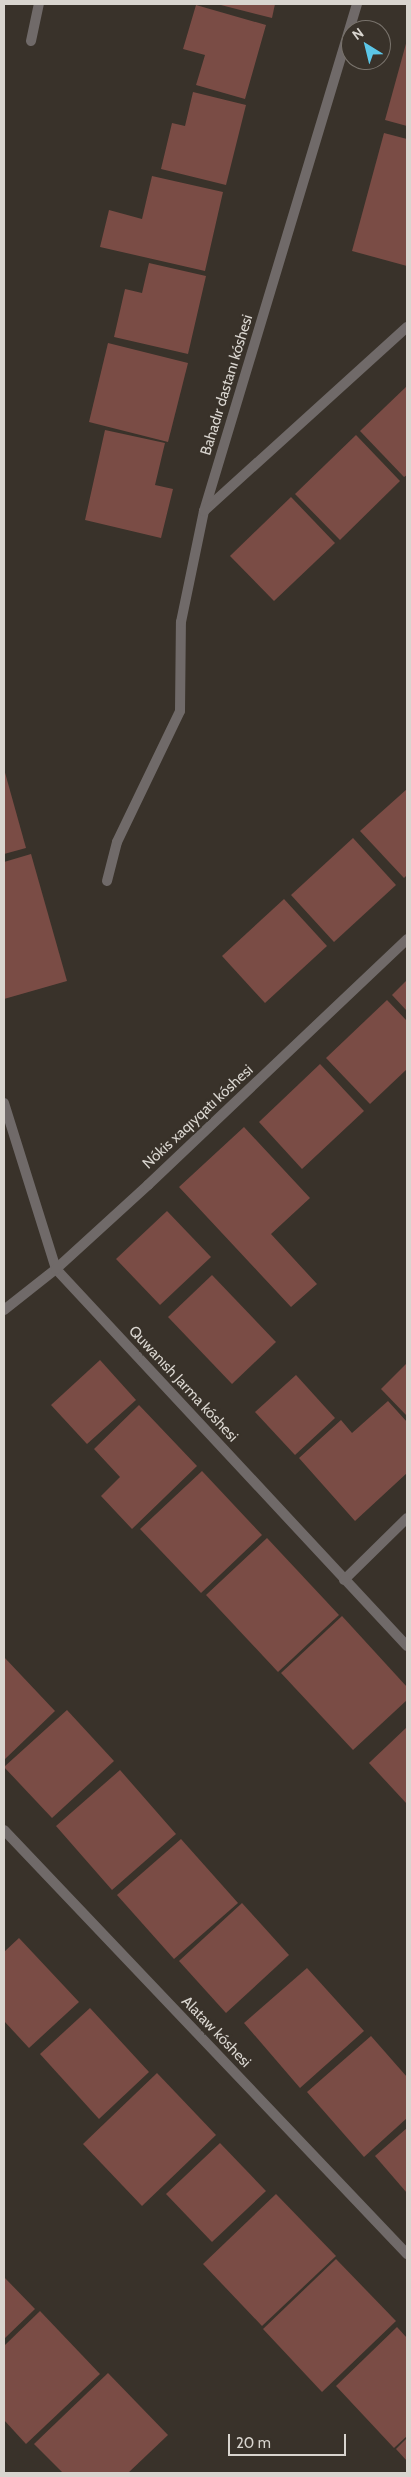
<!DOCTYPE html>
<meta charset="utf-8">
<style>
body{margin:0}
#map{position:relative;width:411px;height:2477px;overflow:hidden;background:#39322a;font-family:Cabin,sans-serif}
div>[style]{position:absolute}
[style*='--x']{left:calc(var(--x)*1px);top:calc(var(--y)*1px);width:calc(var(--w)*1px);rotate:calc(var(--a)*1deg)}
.building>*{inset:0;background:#7a4c45}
.lane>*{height:10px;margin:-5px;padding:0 5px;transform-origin:5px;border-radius:5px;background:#706a69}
.street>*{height:10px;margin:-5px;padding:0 5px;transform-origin:5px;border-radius:5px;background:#706a69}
span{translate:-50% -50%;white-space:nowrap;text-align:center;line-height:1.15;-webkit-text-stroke:4px #39322a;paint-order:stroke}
.street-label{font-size:15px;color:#d9d5cf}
.frame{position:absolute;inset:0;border:5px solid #d9d5cf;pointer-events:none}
.north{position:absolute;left:341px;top:20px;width:50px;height:50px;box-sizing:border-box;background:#39322a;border:1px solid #79736c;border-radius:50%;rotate:324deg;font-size:14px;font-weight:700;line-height:20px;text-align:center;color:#d9d5cf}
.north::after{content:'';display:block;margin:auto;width:18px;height:22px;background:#5cc7e8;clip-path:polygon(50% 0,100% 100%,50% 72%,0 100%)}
.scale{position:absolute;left:228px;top:2434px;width:118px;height:22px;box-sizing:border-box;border:2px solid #d9d5cf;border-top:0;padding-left:6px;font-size:15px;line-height:18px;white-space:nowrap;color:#d9d5cf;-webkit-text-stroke:4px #39322a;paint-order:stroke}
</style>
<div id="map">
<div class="building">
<i style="clip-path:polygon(217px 4px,275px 4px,272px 18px)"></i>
<i style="clip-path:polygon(196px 5px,266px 25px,245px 99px,196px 85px,205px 55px,183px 49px)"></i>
<i style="clip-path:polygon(407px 40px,407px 126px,385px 120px)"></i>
<i style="clip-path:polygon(193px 92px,246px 105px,226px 185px,161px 169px,172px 123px,185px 126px)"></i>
<i style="clip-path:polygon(384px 133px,407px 139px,407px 266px,352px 251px)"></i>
<i style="clip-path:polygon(152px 176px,223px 192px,205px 271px,100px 247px,109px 210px,142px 219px)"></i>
<i style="clip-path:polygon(149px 263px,206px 276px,188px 354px,114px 337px,125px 289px,142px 293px)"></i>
<i style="clip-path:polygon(108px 343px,188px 363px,168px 442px,89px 422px)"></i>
<i style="clip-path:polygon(407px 386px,407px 475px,404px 477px,360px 431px)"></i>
<i style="clip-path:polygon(105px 430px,165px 443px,155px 485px,173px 489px,161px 538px,85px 520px)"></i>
<i style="clip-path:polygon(356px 435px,400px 481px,340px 540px,295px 494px)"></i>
<i style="clip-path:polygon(291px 497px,335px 543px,274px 601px,230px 556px)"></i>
<i style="clip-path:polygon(4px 769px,26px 848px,4px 854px)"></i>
<i style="clip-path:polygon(407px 789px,407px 875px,404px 878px,360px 831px)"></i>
<i style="clip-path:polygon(353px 838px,396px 885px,334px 942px,291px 895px)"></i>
<i style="clip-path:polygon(31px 854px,67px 981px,4px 999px,4px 862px)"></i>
<i style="clip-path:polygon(284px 899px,327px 946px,265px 1003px,222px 956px)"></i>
<i style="clip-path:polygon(407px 980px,407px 1011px,392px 995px)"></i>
<i style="clip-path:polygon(387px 1000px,407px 1021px,407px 1069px,370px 1104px,326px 1058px)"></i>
<i style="clip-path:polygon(320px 1064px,364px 1111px,302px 1169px,259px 1122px)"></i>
<i style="clip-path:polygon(244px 1127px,310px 1198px,271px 1234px,317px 1284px,291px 1307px,179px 1187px)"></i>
<i style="clip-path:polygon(167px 1211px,211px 1257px,160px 1305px,116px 1259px)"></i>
<i style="clip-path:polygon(212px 1275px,276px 1342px,232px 1384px,168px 1317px)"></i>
<i style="clip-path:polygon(100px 1360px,136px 1400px,87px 1444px,51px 1405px)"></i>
<i style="clip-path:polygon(407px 1363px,407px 1416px,381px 1389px)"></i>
<i style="clip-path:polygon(296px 1375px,335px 1418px,295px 1455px,255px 1412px)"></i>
<i style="clip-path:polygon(388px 1401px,407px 1422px,407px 1473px,355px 1521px,299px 1458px,341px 1420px,352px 1433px)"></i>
<i style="clip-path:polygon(139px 1405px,197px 1466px,132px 1529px,101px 1496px,120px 1477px,94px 1449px)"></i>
<i style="clip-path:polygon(202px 1471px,262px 1535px,201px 1593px,140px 1529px)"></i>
<i style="clip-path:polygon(267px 1538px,339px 1615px,278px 1672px,206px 1595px)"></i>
<i style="clip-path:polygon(342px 1616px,407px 1687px,407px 1700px,353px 1750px,281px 1673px)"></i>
<i style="clip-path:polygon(4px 1657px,55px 1711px,4px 1760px)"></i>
<i style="clip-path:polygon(67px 1710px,114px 1761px,52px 1818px,4px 1767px)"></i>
<i style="clip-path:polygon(407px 1727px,407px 1804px,369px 1763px)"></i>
<i style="clip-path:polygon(120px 1770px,176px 1834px,112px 1890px,56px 1826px)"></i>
<i style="clip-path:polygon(181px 1839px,238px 1903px,174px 1959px,117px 1895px)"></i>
<i style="clip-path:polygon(242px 1903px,289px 1955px,226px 2013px,179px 1961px)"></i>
<i style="clip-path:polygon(19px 1938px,79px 2002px,29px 2048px,4px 2021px,4px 1952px)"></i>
<i style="clip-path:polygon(307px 1968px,364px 2031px,300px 2088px,244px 2023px)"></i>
<i style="clip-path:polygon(90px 2008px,149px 2072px,99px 2119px,40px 2054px)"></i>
<i style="clip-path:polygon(371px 2036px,407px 2077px,407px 2118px,364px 2157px,307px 2092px)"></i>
<i style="clip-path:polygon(157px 2073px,216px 2135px,142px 2206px,83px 2144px)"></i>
<i style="clip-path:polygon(407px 2128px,407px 2193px,375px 2156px)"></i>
<i style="clip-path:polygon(220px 2143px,266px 2191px,212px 2242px,166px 2194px)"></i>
<i style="clip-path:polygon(276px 2194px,336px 2256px,262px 2326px,203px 2264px)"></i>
<i style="clip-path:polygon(336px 2259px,396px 2321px,322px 2392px,263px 2329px)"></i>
<i style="clip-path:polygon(4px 2277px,35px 2309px,4px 2339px)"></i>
<i style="clip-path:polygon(40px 2311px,100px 2374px,26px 2444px,4px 2420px,4px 2346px)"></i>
<i style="clip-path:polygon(397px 2327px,407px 2338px,407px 2436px,394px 2448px,336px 2386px)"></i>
<i style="clip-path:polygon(108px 2373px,168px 2435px,128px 2473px,63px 2473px,34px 2444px)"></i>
<i style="clip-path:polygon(407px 2438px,407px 2461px,396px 2449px)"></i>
</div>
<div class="lane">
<i style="--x:31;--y:41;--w:38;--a:-78"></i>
<i style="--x:107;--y:881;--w:40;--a:-75.6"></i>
<i style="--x:117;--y:842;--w:145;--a:-64.3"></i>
<i style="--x:180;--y:711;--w:89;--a:-89.4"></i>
<i style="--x:181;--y:622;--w:113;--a:-78.3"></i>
</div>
<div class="street">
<i style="--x:357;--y:4;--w:530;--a:106.79"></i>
<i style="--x:204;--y:511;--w:274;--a:-42.2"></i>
<i style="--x:4;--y:1103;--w:174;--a:72.6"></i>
<i style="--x:56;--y:1269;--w:515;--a:47.05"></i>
<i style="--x:4;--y:1310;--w:66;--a:-38.3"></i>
<i style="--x:56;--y:1269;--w:125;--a:-42.4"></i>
<i style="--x:148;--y:1185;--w:357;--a:-43.5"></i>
<i style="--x:344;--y:1580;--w:88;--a:-44.5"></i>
<i style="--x:4;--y:1830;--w:585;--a:46.45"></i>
</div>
<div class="street-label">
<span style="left:227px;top:385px;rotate:-73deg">Bahadır dastanı kóshesi</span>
<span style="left:198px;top:1117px;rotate:-43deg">Nókis xaqıyqatı kóshesi</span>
<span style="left:183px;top:1384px;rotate:47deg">Quwanısh Jarma kóshesi</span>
<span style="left:216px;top:2032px;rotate:46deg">Alataw kóshesi</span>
</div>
<div class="frame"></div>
<div class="north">N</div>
<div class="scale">20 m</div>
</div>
